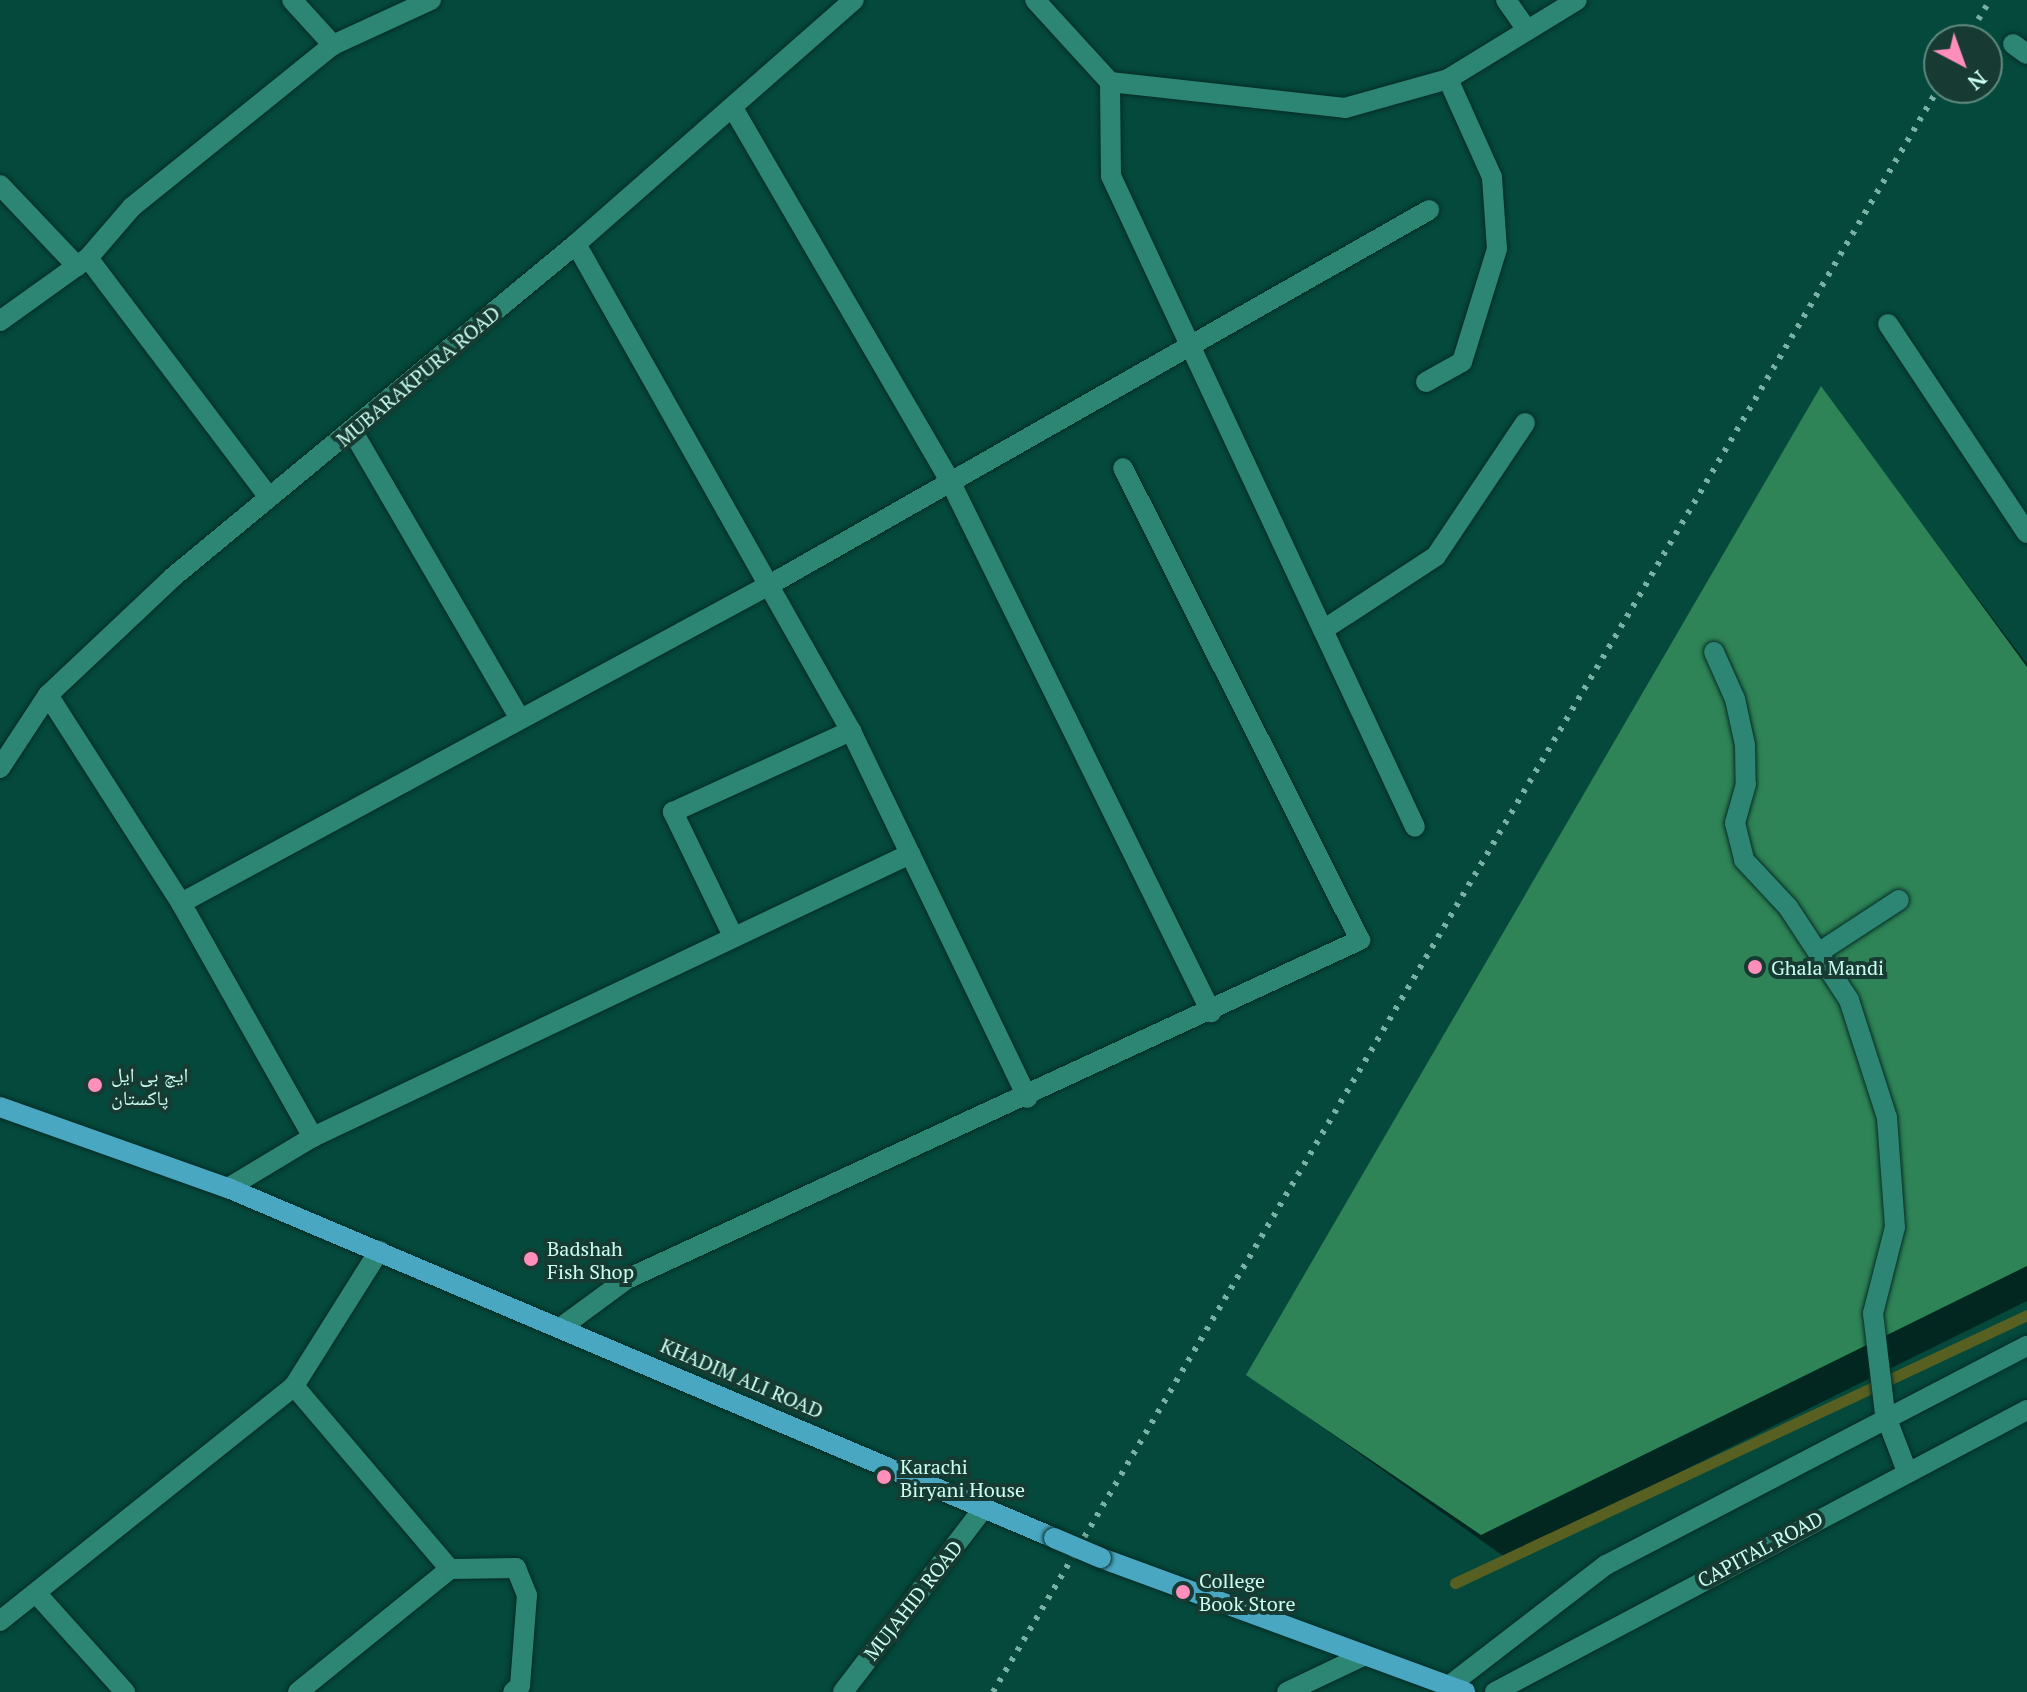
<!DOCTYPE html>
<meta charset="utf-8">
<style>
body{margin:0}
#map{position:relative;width:2027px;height:1692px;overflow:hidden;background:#04493c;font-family:"PT Serif","Noto Naskh Arabic",serif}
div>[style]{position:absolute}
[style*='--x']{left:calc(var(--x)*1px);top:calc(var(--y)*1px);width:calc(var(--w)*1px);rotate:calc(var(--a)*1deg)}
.shadow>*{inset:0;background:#0007}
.stream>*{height:11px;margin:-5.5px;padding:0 5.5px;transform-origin:5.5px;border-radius:5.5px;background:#586021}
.building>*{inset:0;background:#2e8456}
.roads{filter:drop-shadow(0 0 2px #062b24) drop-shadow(0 0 2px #062b24)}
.minor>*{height:20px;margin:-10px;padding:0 10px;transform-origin:10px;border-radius:10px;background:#2d8573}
.major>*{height:20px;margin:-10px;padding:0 10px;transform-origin:10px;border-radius:10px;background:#49a7c2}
.rail>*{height:6px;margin-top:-3px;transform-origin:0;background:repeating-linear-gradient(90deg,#77b2a4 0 4px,transparent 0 12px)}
.bridges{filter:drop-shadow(0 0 2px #062b24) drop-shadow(0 0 2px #062b24)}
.major-bridge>*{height:20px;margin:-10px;padding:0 10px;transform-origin:10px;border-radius:10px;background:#49a7c2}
.dots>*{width:22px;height:22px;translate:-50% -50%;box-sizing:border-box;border:4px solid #173b32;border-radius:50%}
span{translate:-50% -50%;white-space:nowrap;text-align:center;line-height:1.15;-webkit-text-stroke:8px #173b32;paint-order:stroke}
.street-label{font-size:20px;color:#cbfef0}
.poi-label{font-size:20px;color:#cbfef0}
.left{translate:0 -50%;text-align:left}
.north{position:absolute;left:1923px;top:24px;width:80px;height:80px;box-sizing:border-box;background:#173b32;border:2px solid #5f897e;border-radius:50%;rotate:139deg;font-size:22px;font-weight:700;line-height:32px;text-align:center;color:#cbfef0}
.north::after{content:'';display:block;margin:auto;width:28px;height:36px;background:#ff8eba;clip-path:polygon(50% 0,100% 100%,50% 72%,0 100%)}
</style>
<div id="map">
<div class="shadow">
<i style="clip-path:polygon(1821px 389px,2027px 664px,2027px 1301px,1506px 1558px,1249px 1375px)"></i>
</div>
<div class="stream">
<i style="--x:1455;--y:1583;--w:632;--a:-25.1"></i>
</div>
<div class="building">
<i style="clip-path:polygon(1821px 386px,2027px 667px,2027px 1266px,1481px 1535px,1246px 1375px)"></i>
</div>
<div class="roads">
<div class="minor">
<i style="--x:292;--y:0;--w:61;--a:47.7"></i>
<i style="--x:1035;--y:0;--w:111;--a:47.6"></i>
<i style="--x:1110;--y:82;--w:236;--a:6.3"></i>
<i style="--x:1345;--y:108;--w:107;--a:-15.7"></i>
<i style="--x:1448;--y:79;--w:151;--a:-31.5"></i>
<i style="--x:1506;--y:0;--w:37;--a:55"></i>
<i style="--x:2013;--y:44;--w:17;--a:36"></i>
<i style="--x:1110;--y:82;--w:94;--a:89.4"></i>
<i style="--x:1111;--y:176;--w:718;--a:64.97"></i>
<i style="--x:733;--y:108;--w:432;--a:59.8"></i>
<i style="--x:950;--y:481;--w:592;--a:63.82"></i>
<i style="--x:0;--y:185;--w:112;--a:46.5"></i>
<i style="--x:576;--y:244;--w:559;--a:60.55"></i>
<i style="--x:851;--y:731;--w:407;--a:64.3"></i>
<i style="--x:88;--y:258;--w:298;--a:52.9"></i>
<i style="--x:0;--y:321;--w:108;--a:-35.6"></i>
<i style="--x:88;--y:258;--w:67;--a:-49.2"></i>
<i style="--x:132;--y:207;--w:258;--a:-38.9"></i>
<i style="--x:333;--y:45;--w:108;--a:-24.7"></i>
<i style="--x:1888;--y:324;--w:251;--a:56.4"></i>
<i style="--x:1426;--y:382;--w:41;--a:-29.1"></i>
<i style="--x:1462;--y:362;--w:118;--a:-72.8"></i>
<i style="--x:1497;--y:249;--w:72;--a:-94"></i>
<i style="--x:1492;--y:177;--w:107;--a:-114.2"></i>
<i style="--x:353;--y:432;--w:332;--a:59.8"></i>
<i style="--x:1323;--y:630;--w:135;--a:-33.2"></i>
<i style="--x:1436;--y:556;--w:160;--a:-56.2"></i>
<i style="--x:1714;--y:652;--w:51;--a:65.9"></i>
<i style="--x:1735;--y:699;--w:47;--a:77.7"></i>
<i style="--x:1745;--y:745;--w:39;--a:89"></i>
<i style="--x:1746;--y:784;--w:41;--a:105.8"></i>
<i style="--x:1735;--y:823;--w:38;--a:76"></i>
<i style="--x:1744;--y:860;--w:64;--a:46.9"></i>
<i style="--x:1788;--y:907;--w:111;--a:56.7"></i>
<i style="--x:1849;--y:1000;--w:124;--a:72.1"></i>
<i style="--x:1887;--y:1118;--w:109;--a:85.8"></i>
<i style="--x:1895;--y:1227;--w:89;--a:104.3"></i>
<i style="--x:1873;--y:1313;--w:102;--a:83.2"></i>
<i style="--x:1885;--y:1414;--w:59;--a:69.1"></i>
<i style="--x:48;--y:695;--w:247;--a:57.4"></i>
<i style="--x:181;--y:903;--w:269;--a:60.6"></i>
<i style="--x:0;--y:768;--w:87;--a:-56.7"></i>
<i style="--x:48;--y:695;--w:172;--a:-43.3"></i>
<i style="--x:173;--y:577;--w:523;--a:-39.57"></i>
<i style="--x:576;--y:244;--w:370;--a:-41.3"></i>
<i style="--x:181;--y:903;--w:671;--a:-28.4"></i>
<i style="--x:771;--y:584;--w:757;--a:-29.61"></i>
<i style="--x:732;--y:934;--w:136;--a:-115.8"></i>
<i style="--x:673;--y:812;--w:196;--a:-24.5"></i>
<i style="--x:1821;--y:951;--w:93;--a:-33.2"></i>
<i style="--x:228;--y:1188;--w:99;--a:-31"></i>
<i style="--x:313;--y:1137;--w:661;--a:-25.36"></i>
<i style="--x:563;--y:1326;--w:79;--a:-36.3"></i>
<i style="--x:627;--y:1279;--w:808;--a:-24.82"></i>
<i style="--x:1360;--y:940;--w:528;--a:-116.66"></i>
<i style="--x:294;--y:1386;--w:240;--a:49.6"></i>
<i style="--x:36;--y:1593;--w:133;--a:48"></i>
<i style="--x:0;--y:1621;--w:376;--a:-38.6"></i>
<i style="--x:294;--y:1386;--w:160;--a:-57.8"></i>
<i style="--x:1450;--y:1685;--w:197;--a:-37.6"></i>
<i style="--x:1606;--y:1565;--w:475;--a:-27.5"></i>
<i style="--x:298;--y:1692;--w:196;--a:-39"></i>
<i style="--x:450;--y:1569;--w:66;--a:-0.9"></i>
<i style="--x:516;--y:1568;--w:29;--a:68"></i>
<i style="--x:527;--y:1595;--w:91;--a:94.4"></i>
<i style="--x:520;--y:1686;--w:9;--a:139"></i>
<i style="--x:843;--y:1692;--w:230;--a:-52.6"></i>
<i style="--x:1287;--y:1692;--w:86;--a:-25.4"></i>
<i style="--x:1495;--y:1692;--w:602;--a:-27.93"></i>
</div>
<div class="major">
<i style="--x:0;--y:1107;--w:242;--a:19.6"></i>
<i style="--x:228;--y:1188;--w:897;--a:22.96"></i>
<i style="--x:1101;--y:1558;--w:388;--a:20.2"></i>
</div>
</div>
<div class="rail">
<i style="--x:1966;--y:40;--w:47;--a:-59"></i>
<i style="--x:993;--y:1692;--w:1863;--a:-59.48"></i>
</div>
<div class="bridges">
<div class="major-bridge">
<i style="--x:1054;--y:1538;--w:51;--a:23.1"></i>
</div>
</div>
<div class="dots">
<i style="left:1755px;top:967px;background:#ff8eba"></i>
<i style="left:95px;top:1085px;background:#ff8eba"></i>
<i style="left:531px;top:1259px;background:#ff8eba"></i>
<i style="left:884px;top:1477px;background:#ff8eba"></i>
<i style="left:1183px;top:1592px;background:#ff8eba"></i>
</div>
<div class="street-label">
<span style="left:418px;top:376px;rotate:-40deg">MUBARAKPURA ROAD</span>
<span style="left:742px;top:1378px;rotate:23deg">KHADIM ALI ROAD</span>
<span style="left:1760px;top:1549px;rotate:-28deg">CAPITAL ROAD</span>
<span style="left:913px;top:1600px;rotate:-52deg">MUJAHID ROAD</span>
</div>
<div class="poi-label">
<span class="left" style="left:1771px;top:967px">Ghala Mandi</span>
<span class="left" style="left:111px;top:1086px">ایچ بی ایل<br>پاکستان</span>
<span class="left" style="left:547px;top:1260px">Badshah<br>Fish Shop</span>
<span class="left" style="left:900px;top:1478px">Karachi<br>Biryani House</span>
<span class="left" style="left:1199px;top:1592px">College<br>Book Store</span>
</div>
<div class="north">N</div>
</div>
